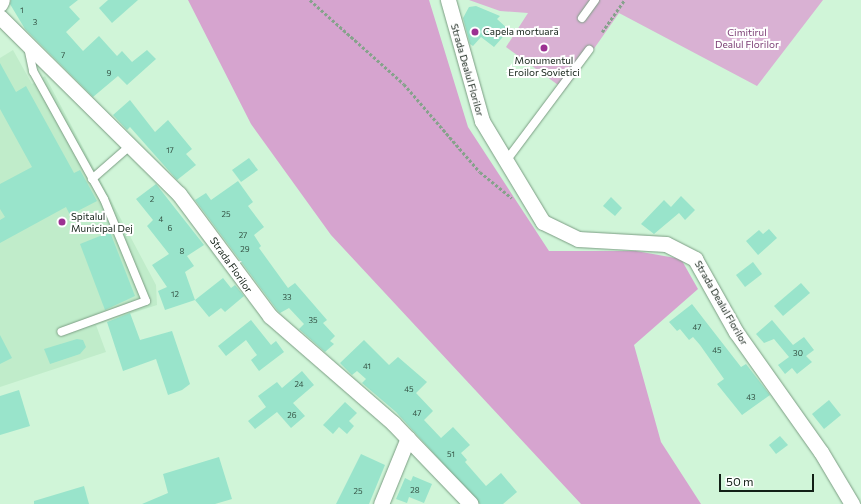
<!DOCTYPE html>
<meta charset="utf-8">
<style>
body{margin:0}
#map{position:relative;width:861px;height:504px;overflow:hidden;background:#d0f5d8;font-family:Commissioner,sans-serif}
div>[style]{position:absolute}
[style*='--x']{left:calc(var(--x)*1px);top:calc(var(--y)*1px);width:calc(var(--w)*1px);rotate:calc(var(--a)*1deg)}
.built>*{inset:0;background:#c0ecca}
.green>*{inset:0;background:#d9b1d3}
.forest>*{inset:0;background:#d6a4cf}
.building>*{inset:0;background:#99e4cb}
.path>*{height:2.5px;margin-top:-1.25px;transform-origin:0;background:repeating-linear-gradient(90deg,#86a28c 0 3px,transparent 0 5px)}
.roads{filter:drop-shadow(0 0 1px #7b9d83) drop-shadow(0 0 1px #7b9d83)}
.lane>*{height:8px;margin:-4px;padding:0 4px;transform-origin:4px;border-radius:4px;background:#fff}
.street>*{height:15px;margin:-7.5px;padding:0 7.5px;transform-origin:7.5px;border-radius:7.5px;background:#fff}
.dots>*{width:11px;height:11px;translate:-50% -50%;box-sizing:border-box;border:2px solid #fff;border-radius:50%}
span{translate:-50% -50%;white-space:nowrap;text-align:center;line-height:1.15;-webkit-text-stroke:4px #fff;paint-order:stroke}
.number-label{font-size:8px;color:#345143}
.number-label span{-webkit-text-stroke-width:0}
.poi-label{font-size:10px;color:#122016}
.left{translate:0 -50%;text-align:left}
.park-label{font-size:10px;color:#7a3d73}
.street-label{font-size:10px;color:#122016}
.scale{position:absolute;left:719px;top:474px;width:95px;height:18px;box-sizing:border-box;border:2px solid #122016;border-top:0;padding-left:5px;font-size:12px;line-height:14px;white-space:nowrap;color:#122016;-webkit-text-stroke:3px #fff;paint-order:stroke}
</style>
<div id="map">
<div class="built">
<i style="clip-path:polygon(13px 50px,32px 84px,45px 76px,156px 285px,157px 305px,96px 325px,106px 352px,0 387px,0 58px)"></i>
</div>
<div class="green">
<i style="clip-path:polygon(469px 0,823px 0,757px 86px,619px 13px,565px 90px,506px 47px,528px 13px,500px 11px)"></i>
</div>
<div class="forest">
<i style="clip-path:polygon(188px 0,429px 0,468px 127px,549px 251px,636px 251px,681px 259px,698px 289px,634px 345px,661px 442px,701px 504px,581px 504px,331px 235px,251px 124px)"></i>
</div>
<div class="building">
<i style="clip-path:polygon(11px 0,78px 0,69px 7px,80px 19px,66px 32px,83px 51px,99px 36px,117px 56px,122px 51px,132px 62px,147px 50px,156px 59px,127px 85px,118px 76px,93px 97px,25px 29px,10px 4px)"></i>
<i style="clip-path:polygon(108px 0,138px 0,112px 23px,99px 8px)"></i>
<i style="clip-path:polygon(476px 6px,500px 16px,497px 19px,509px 30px,494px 47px,481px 37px,473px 46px,470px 44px,463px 18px,469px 7px)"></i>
<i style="clip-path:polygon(0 63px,16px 92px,26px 86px,74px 173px,80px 170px,97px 201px,70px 215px,66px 207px,0 243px,0 220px,5px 217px,0 209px,0 184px,32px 167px,0 109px)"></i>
<i style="clip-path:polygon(130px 100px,155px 132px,168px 120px,192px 149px,186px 154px,196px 165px,177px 180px,130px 127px,127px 130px,113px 115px)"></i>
<i style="clip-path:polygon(249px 158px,258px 170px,241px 182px,232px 170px)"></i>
<i style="clip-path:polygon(238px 181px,253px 202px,248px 206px,264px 227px,254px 235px,261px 246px,259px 248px,288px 288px,295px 283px,327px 320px,323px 323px,335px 336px,330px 341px,334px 344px,325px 352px,299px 329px,304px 324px,289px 308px,280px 313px,277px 310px,195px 200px,206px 193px,211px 200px)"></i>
<i style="clip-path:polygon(156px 184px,204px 245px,187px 256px,194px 266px,185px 272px,195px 300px,223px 278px,231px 288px,235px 285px,244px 296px,225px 312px,221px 308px,209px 317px,195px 300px,165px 310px,158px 291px,167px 287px,152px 265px,169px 254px,147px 226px,153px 220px,136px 199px)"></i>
<i style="clip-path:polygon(681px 196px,695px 210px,685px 220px,679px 213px,654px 234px,641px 224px,664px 200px,671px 207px)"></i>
<i style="clip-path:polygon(611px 197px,622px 208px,615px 216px,603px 206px)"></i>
<i style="clip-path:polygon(769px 229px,777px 238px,758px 255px,746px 241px,759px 230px,763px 234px)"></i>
<i style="clip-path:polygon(110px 232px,135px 296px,105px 310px,80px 244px)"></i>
<i style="clip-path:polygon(753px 262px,762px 274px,745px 287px,736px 275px)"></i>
<i style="clip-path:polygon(801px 283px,810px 293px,783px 316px,774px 306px)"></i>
<i style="clip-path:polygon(692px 304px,741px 367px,746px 364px,770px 395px,742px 415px,717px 384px,724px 379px,700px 345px,693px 337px,689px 340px,680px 329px,677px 331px,669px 322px)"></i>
<i style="clip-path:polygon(130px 313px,140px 340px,172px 331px,190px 384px,182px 390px,168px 395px,156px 359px,123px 371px,107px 322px)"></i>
<i style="clip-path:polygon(251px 320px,271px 345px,276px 341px,284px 352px,259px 371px,251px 360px,257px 355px,246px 340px,226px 356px,218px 346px)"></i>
<i style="clip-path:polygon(772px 320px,793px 345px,804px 337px,814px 350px,806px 356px,812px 362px,797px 374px,792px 368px,785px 374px,778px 365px,789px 357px,774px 339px,764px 343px,756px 334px)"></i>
<i style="clip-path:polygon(0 335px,12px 358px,0 364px)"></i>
<i style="clip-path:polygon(77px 339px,83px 340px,86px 347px,80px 354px,50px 364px,44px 349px)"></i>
<i style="clip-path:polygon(364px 340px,389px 365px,398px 357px,427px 382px,416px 393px,433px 411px,424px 420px,441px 438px,453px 427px,470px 445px,461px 453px,467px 460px,465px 462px,486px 486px,501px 473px,517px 492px,503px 504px,480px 504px,396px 412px,362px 383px,366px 379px,357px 371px,352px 375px,340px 363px)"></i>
<i style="clip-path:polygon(302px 371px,314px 385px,293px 403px,305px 416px,291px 428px,277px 412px,255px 429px,248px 421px,266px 407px,258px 396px,277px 382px,282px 388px)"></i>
<i style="clip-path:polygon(19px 390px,30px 426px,0 435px,0 396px)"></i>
<i style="clip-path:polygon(829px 400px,841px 415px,824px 429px,812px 414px)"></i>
<i style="clip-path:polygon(345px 402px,357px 413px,349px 421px,354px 426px,347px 434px,339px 427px,333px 434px,323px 425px)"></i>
<i style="clip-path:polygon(780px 436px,788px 445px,776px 454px,769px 445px)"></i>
<i style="clip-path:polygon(361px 454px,385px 465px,369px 504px,336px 504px)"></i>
<i style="clip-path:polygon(219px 457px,232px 499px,215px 504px,142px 504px,168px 493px,163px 474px)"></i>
<i style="clip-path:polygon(413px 476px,432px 484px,424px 503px,409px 497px,407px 503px,396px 499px,405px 478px,411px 481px)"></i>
<i style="clip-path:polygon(84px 486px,89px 504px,34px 504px,34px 501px)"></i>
</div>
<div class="path">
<i style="--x:310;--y:0;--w:126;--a:41.8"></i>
<i style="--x:404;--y:84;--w:116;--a:49.2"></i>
<i style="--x:480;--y:172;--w:41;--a:39.1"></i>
<i style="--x:602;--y:32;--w:39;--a:-55"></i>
</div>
<div class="roads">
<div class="lane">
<i style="--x:582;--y:18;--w:22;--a:-54"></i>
<i style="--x:28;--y:47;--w:25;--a:78"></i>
<i style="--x:33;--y:71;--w:146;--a:61"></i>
<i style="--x:104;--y:199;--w:110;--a:67.6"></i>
<i style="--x:146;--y:301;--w:90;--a:160"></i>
<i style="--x:506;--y:161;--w:139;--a:-53.2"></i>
<i style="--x:92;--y:179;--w:52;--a:-41.1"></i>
</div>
<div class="street">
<i style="--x:448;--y:0;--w:126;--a:74.3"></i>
<i style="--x:482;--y:121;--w:118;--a:58.9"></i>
<i style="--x:543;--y:222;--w:39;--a:26"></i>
<i style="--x:578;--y:239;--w:88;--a:3.3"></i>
<i style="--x:666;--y:244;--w:33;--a:27"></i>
<i style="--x:695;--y:259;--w:84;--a:60.7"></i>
<i style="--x:736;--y:332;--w:147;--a:54.7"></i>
<i style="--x:821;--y:452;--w:61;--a:59.2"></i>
<i style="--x:0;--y:4;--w:4;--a:-63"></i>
<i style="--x:0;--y:17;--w:252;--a:44.7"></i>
<i style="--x:179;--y:194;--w:152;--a:53.3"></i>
<i style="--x:270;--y:316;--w:163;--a:41"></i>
<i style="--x:393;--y:423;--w:112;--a:46.1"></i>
<i style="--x:381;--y:504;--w:71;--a:-67.8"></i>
</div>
</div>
<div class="dots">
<i style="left:475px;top:32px;background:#9c3192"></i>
<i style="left:544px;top:48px;background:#9c3192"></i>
<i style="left:62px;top:222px;background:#9c3192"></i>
</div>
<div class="number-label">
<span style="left:22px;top:11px">1</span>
<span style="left:35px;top:23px">3</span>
<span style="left:63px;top:56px">7</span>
<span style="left:109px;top:74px">9</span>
<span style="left:170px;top:151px">17</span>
<span style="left:152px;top:200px">2</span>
<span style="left:226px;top:215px">25</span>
<span style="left:161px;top:220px">4</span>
<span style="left:170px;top:229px">6</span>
<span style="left:243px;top:236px">27</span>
<span style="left:245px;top:250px">29</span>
<span style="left:182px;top:252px">8</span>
<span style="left:175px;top:295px">12</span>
<span style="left:287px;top:298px">33</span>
<span style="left:313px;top:321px">35</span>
<span style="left:697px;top:328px">47</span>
<span style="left:717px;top:351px">45</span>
<span style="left:798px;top:354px">30</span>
<span style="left:367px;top:367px">41</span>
<span style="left:299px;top:385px">24</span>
<span style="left:409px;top:390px">45</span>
<span style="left:751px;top:398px">43</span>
<span style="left:417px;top:414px">47</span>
<span style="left:292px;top:416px">26</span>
<span style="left:451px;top:455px">51</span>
<span style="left:415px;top:491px">28</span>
<span style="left:358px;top:492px">25</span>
</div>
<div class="poi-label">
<span class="left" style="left:483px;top:32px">Capela mortuară</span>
<span style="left:544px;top:66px">Monumentul<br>Eroilor Sovietici</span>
<span class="left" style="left:71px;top:222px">Spitalul<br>Municipal Dej</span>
</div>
<div class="park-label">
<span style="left:747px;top:38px">Cimitirul<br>Dealul Florilor</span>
</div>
<div class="street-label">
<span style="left:467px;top:70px;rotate:74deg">Strada Dealul Florilor</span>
<span style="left:231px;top:265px;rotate:55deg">Strada Florilor</span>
<span style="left:721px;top:303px;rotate:60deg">Strada Dealul Florilor</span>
</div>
<div class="scale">50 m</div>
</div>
